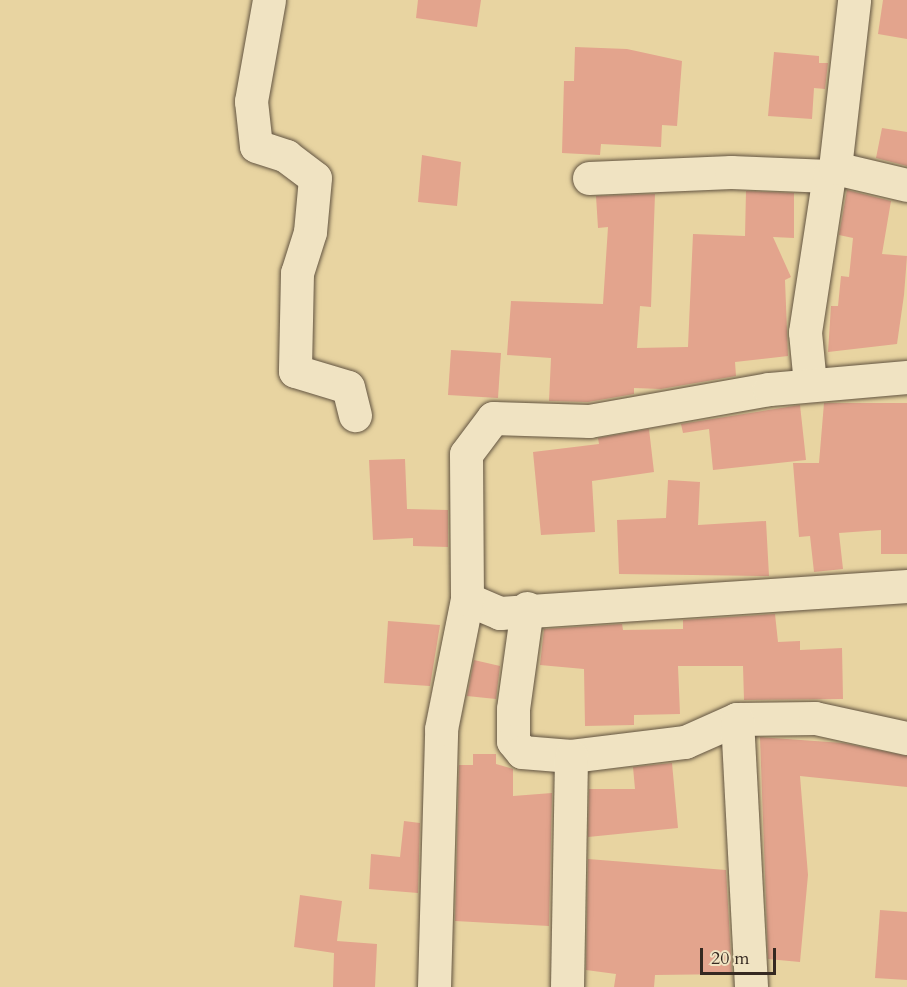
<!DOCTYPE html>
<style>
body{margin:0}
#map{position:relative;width:907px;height:987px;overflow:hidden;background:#e8d4a1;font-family:Cardo,serif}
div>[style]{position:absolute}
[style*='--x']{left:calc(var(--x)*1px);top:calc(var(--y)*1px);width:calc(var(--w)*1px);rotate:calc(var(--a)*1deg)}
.building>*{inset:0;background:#e3a48d}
.roads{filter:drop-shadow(0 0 2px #625441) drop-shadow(0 0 2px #625441)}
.minor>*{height:33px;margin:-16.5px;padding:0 16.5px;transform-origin:16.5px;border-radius:16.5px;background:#f0e3c2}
span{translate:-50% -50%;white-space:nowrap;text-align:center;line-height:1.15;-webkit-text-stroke:4.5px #f0e3c2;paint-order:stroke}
.scale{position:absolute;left:700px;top:948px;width:76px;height:27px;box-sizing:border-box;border:3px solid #352921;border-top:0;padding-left:8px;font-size:18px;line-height:21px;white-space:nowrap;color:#352921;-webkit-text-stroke:4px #f0e3c2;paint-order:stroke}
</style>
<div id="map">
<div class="building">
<i style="clip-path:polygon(418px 0,481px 0,477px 27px,416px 18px)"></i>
<i style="clip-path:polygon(883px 0,907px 0,907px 39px,878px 34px)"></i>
<i style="clip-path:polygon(575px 47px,627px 49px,682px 61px,677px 126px,662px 125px,661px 147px,601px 144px,600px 155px,562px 153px,564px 81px,574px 81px)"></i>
<i style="clip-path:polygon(774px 52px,819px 56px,819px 63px,828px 63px,825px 89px,814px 88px,812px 119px,768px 116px)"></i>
<i style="clip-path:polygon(882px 128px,907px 132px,907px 166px,876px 158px)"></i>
<i style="clip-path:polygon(422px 155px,461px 162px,457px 206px,418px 202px)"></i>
<i style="clip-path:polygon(847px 190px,891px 201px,882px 254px,907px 256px,904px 295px,897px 344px,828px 352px,831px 306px,838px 306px,841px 276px,849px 277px,853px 238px,839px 235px)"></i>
<i style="clip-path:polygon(746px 191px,794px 193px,794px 238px,773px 237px,791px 277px,785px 280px,788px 356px,735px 362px,736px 376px,661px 389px,634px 388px,634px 394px,588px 402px,549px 401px,551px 358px,507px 355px,511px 301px,603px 304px,608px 227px,598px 228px,596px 196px,655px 194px,651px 307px,640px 306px,637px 348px,688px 347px,693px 234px,745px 236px)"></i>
<i style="clip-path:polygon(451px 350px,501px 353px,498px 398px,448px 395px)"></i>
<i style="clip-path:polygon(824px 403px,907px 403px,907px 554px,881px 554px,881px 530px,839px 533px,843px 569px,814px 572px,810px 536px,799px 537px,793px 463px,819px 463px)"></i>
<i style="clip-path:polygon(800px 405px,806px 460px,713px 470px,709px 429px,683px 433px,681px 424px)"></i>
<i style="clip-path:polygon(649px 429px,654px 472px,592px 481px,595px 532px,541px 535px,533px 452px,599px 444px,598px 438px)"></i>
<i style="clip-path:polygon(405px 459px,407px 509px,448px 510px,448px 547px,413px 546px,413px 538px,373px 540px,369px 460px)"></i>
<i style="clip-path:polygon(668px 480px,700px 482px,698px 525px,766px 521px,769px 576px,619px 574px,617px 520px,666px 518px)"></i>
<i style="clip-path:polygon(775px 614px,778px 642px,800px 641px,800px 650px,842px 648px,843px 699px,744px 700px,743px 666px,678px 666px,680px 714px,634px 715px,634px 725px,585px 726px,584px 669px,540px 665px,544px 629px,622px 624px,623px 630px,683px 629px,683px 620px)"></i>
<i style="clip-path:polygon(388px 621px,440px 625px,430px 686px,384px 683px)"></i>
<i style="clip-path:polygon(474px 660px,500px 666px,496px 699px,467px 696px)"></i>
<i style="clip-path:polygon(760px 737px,843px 743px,907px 756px,907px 787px,800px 776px,808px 875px,800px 962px,768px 959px)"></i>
<i style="clip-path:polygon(473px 754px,496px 754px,496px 764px,513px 769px,513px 796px,552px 793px,549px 926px,455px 921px,459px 765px,473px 765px)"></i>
<i style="clip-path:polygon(672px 763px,678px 828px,588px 837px,589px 789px,635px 789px,633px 767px)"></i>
<i style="clip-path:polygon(404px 821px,420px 823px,418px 893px,369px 889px,371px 854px,400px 857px)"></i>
<i style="clip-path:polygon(588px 859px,726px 870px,732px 974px,655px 975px,654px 987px,614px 987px,616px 974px,586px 970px)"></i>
<i style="clip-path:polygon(300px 895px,342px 901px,337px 941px,377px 944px,375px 987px,333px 987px,334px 953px,294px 947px)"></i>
<i style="clip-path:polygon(880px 910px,907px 912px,907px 980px,875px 978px)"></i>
</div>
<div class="roads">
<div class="minor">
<i style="--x:269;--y:0;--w:103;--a:100.1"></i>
<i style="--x:251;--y:101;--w:45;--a:83.7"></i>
<i style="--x:256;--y:146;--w:32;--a:18"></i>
<i style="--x:286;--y:156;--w:36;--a:37"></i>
<i style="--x:315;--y:178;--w:54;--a:95.3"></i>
<i style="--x:310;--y:232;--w:43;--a:107.6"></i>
<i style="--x:297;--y:273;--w:98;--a:91.2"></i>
<i style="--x:295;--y:371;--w:55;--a:16.8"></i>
<i style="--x:348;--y:387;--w:29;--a:76"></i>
<i style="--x:835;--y:168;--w:74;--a:13.3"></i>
<i style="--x:589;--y:178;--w:142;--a:-2.4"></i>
<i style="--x:731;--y:172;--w:98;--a:2.3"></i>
<i style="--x:810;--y:384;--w:52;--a:-95.5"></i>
<i style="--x:805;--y:332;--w:158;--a:-81.3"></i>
<i style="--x:829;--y:176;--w:10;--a:-53"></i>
<i style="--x:835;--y:168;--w:169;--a:-83.5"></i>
<i style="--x:467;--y:599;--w:36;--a:23"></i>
<i style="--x:500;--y:613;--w:408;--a:-3.8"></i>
<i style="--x:527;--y:608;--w:102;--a:97.9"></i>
<i style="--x:513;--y:709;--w:32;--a:90"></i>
<i style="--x:513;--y:741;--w:14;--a:51"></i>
<i style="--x:522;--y:752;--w:49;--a:4.7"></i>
<i style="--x:571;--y:756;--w:115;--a:-7"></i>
<i style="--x:685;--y:742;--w:57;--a:-23.9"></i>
<i style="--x:737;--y:719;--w:78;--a:-0.7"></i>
<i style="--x:815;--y:718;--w:94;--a:12.3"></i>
<i style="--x:737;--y:719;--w:268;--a:87"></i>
<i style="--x:434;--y:987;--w:258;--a:-88.4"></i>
<i style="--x:441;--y:729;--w:133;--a:-78.7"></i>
<i style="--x:467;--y:599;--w:145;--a:-90.4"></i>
<i style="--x:466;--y:454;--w:45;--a:-53.1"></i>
<i style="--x:493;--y:418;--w:96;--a:1.8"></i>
<i style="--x:589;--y:421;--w:183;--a:-10.1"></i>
<i style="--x:769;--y:389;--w:139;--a:-5"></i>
<i style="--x:567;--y:987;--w:231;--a:-89"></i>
</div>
</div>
<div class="scale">20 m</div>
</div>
